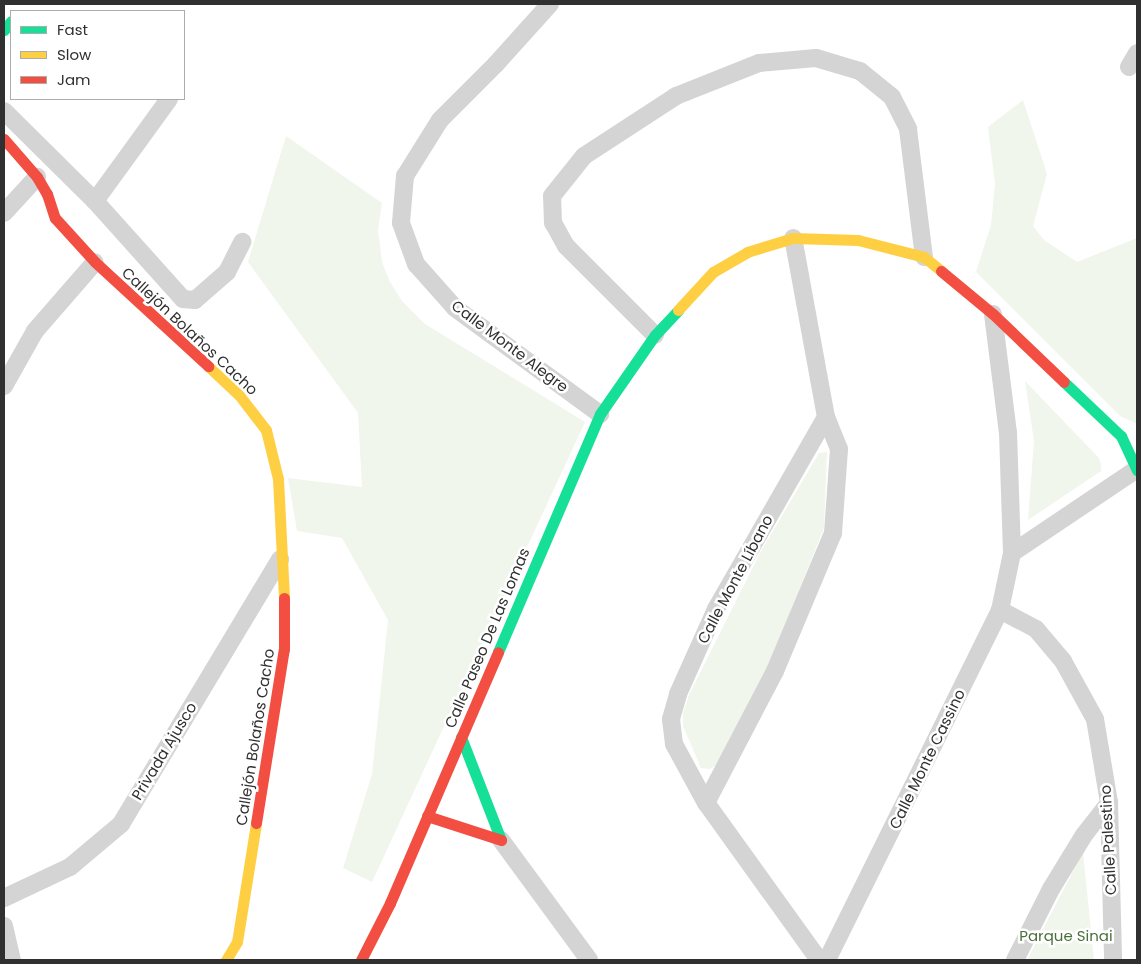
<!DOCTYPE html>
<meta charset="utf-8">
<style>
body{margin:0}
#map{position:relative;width:1141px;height:964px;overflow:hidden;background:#fff;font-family:Poppins,sans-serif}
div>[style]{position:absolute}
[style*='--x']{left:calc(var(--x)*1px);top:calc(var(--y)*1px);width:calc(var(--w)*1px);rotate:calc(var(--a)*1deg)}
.green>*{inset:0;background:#f0f6ec}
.street>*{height:18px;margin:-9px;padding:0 9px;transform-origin:9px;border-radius:9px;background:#d4d4d4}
.fast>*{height:11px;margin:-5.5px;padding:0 5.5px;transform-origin:5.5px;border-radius:5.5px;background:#16e098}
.slow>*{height:11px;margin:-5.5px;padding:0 5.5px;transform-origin:5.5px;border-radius:5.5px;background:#ffcf43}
.jam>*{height:11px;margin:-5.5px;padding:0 5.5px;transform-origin:5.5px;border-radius:5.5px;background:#f24e42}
span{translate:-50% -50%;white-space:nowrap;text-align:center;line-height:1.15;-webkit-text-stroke:5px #fff;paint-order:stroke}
.street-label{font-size:15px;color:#303030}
.park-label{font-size:15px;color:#4a7039}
.frame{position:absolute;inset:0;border:5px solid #303030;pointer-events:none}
.legend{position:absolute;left:10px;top:10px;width:175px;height:90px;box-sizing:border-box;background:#fff;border:1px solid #acacac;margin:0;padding:6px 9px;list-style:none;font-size:15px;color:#303030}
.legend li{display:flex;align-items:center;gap:10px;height:25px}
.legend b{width:25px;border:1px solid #acacac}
</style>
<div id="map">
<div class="green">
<i style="clip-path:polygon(1023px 100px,1047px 174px,1033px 226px,1044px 240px,1077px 262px,1137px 238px,1137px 424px,1120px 416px,976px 272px,991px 225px,995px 184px,988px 127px)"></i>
<i style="clip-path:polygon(286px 136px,382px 203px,378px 230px,382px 262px,390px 282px,402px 301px,425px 324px,585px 422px,372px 882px,343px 868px,372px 774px,388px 620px,342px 538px,297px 531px,288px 478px,362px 487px,358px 413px,248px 262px)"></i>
<i style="clip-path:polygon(1025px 381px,1099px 458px,1101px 464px,1101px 471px,1028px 520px,1034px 441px)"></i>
<i style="clip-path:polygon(827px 452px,824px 528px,768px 667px,718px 764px,710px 769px,701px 768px,683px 726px,683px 713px,689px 695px,760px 553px,819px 453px)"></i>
<i style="clip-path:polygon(1083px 852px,1094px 960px,1027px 960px)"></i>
</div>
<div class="street">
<i style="--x:550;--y:4;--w:81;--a:132"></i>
<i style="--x:496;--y:64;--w:79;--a:135"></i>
<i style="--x:440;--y:120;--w:66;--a:122"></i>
<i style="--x:405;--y:176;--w:47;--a:94.9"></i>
<i style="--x:401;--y:223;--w:44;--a:69.9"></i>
<i style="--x:416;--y:264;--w:59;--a:48.4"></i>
<i style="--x:455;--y:308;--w:180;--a:36.2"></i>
<i style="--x:1129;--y:67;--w:16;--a:-60"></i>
<i style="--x:4;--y:111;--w:128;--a:44.7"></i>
<i style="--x:95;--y:201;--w:132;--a:48.1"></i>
<i style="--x:183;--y:299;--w:12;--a:5"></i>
<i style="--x:195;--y:300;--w:43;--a:-41.2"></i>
<i style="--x:227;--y:272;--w:34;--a:-63"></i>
<i style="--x:95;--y:201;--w:126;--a:-54"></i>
<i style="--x:4;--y:213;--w:49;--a:-47.5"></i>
<i style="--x:655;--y:335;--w:126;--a:-135"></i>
<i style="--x:566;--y:246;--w:26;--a:-119"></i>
<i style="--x:553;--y:223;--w:27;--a:-92"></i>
<i style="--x:552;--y:196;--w:51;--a:-51.3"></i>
<i style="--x:584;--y:156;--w:110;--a:-33.1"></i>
<i style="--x:676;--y:96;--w:89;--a:-21.7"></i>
<i style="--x:759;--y:63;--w:57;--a:-5"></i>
<i style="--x:816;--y:58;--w:46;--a:16.5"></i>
<i style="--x:860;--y:71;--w:41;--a:39.1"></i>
<i style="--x:892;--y:97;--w:36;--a:63"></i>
<i style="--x:908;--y:129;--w:129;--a:82.9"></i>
<i style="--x:4;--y:386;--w:63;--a:-60.6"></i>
<i style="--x:35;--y:331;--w:91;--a:-49"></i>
<i style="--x:1012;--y:553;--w:151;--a:-33.9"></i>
<i style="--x:1000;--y:610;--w:41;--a:27.8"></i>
<i style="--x:1036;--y:629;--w:42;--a:49.8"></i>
<i style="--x:1063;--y:661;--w:66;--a:61.1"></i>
<i style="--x:1095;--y:719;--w:85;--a:80.5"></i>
<i style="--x:1109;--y:803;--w:157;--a:88.5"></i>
<i style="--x:706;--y:803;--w:149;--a:-62.4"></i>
<i style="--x:775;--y:671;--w:150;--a:-67.2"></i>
<i style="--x:833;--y:533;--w:84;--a:-85.9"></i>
<i style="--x:839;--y:449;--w:35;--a:-112"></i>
<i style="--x:826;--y:417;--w:182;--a:-100.4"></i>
<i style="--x:501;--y:840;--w:149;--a:53.7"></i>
<i style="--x:4;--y:898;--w:73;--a:-25.2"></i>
<i style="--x:70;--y:867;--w:67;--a:-40.1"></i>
<i style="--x:121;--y:824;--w:309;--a:-59"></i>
<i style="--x:4;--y:926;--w:35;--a:77"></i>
<i style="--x:819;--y:960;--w:193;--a:-125.7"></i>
<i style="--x:706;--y:803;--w:67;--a:-118.5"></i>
<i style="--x:674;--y:744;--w:25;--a:-97"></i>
<i style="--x:671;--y:719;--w:26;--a:-74"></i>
<i style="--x:678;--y:694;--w:93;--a:-65.9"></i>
<i style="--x:716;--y:609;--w:221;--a:-60.2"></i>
<i style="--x:827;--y:960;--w:390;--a:-63.7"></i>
<i style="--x:1000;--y:610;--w:58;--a:-78.1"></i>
<i style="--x:1012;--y:553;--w:120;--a:-91.9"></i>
<i style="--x:1008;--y:433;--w:120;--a:-97.2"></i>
<i style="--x:1015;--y:960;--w:80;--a:-63.1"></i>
<i style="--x:1051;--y:889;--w:63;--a:-58.6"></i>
<i style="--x:1084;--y:835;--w:41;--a:-52"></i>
</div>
<div class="fast">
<i style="--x:4;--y:30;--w:11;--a:-52"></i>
<i style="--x:1064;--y:382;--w:79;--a:43.5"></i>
<i style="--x:1121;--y:436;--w:38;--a:65"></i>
<i style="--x:498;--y:652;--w:259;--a:-66.8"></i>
<i style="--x:600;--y:414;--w:96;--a:-55.2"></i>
<i style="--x:655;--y:335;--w:34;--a:-47"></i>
<i style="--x:461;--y:737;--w:110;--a:68.8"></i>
</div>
<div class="slow">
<i style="--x:678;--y:310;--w:52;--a:-47.4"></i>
<i style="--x:713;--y:272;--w:39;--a:-30"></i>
<i style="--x:747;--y:252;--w:48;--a:-16.9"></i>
<i style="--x:793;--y:238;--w:65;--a:1.8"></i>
<i style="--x:858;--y:240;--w:68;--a:14.4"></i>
<i style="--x:924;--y:257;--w:22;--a:39"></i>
<i style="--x:208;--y:366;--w:42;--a:43.1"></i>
<i style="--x:239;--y:395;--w:44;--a:52.4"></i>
<i style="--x:266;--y:430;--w:50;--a:76.2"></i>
<i style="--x:278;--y:479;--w:119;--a:87.1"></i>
<i style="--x:226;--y:960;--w:21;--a:-59"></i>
<i style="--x:237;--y:942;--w:121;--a:-80.9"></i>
</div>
<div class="jam">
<i style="--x:4;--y:139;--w:50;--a:49"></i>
<i style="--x:37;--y:177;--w:20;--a:60"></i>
<i style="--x:47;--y:194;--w:25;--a:72"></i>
<i style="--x:55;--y:218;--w:59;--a:47.7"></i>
<i style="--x:95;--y:262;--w:154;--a:42.6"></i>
<i style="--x:941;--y:271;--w:67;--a:39.6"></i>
<i style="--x:993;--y:314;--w:98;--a:43.8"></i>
<i style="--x:427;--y:816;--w:78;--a:18"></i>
<i style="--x:256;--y:823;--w:176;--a:-80.9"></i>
<i style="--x:284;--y:649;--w:51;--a:-90"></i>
<i style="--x:361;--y:960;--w:64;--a:-63"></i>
<i style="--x:390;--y:903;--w:273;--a:-66.7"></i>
</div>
<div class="street-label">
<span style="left:190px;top:331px;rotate:43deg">Callejón Bolaños Cacho</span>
<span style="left:510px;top:346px;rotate:37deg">Calle Monte Alegre</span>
<span style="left:735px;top:579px;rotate:-62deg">Calle Monte Líbano</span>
<span style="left:487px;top:638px;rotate:-67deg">Calle Paseo De Las Lomas</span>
<span style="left:255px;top:737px;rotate:-81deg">Callejón Bolaños Cacho</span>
<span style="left:164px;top:751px;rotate:-59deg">Privada Ajusco</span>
<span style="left:927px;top:759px;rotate:-64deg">Calle Monte Cassino</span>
<span style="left:1108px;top:840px;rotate:-93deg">Calle Palestino</span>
</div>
<div class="park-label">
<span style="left:1066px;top:936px">Parque Sinai</span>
</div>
<div class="frame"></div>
<ul class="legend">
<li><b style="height:6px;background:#16e098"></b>Fast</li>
<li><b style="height:6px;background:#ffcf43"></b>Slow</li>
<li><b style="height:6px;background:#f24e42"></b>Jam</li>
</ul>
</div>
